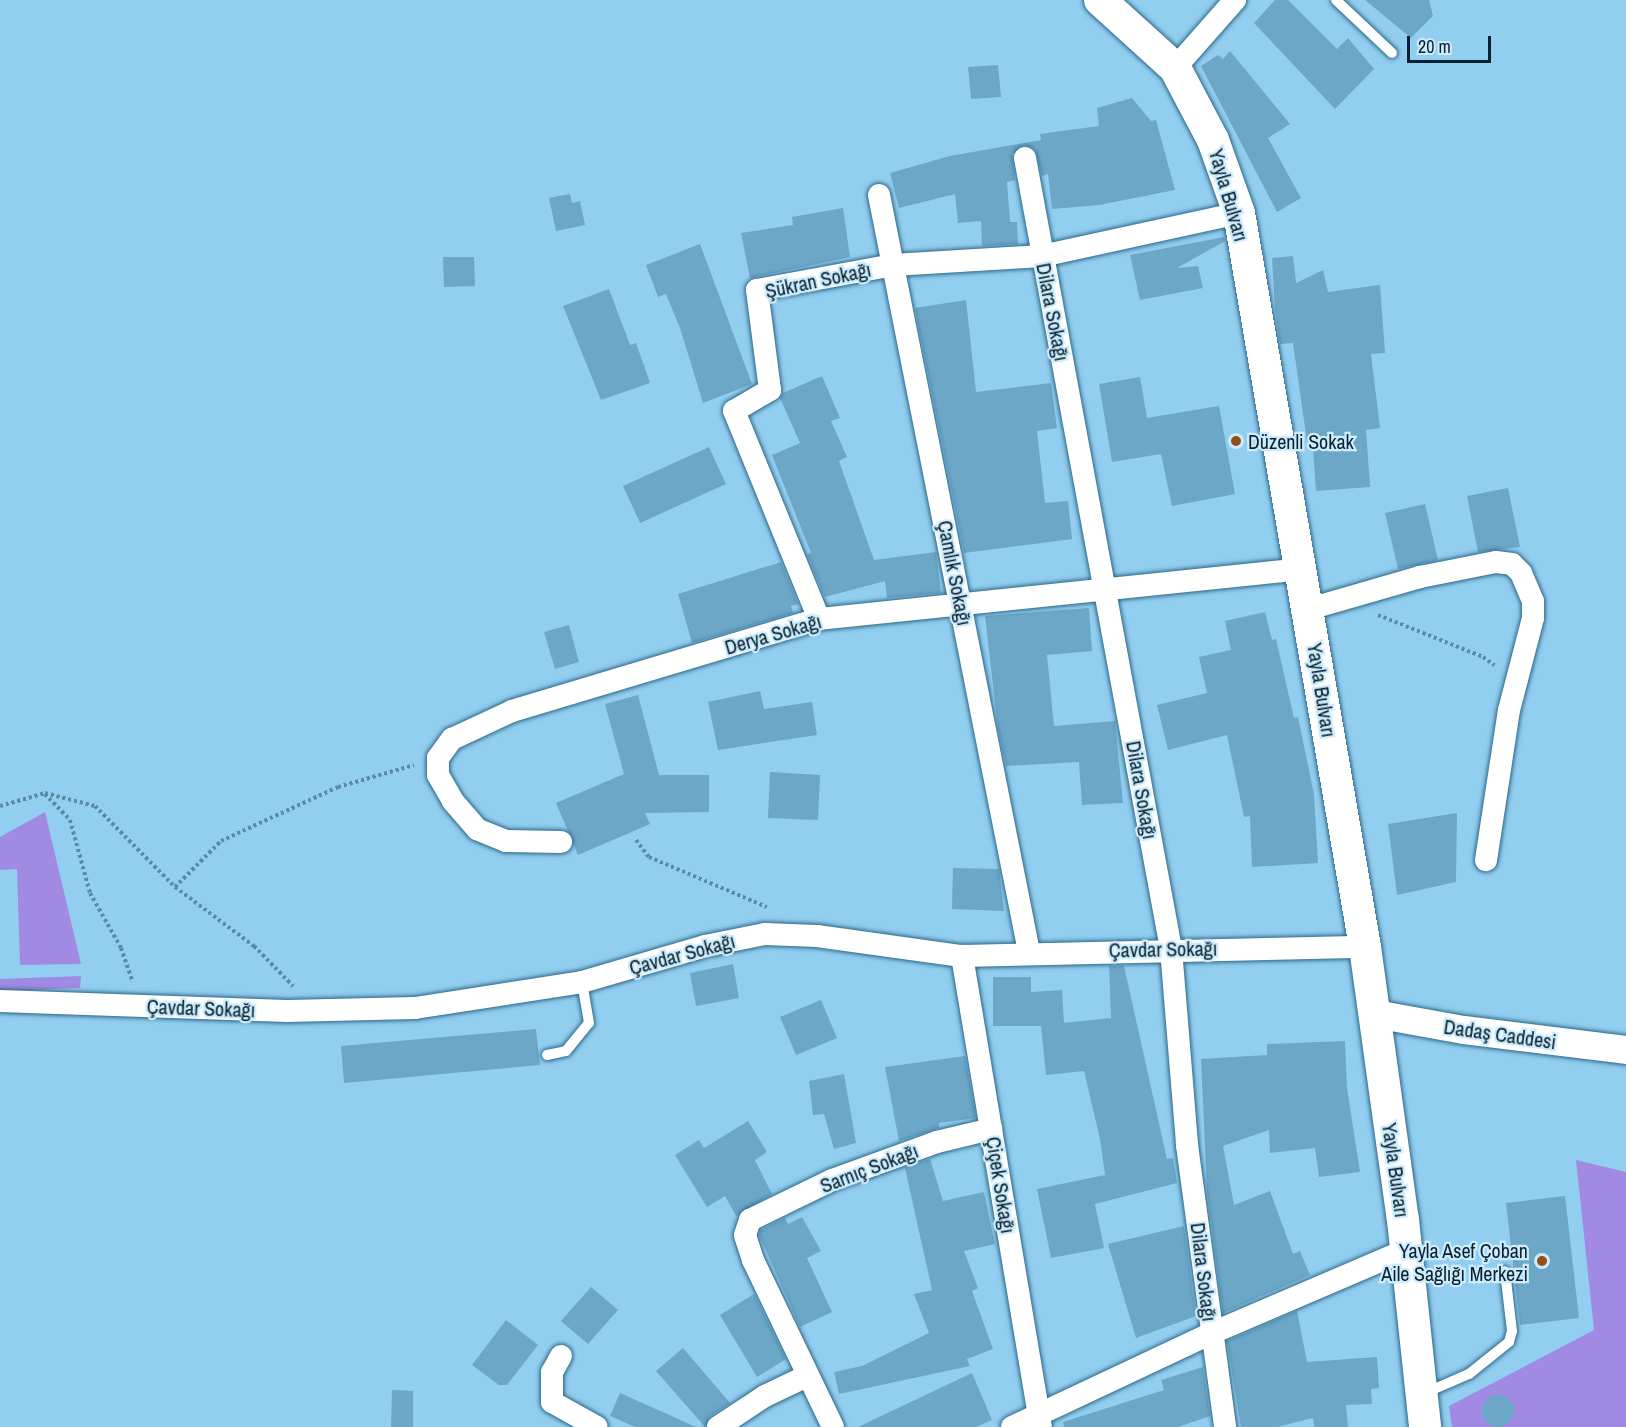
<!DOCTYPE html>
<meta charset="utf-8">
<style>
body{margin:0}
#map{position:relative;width:1626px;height:1427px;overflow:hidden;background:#92cef0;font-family:"Archivo Narrow",sans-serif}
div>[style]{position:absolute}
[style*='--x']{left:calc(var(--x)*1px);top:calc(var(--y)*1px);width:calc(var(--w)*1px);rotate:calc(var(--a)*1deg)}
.green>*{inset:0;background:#a18ae4}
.building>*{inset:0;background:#6ca7c8}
.round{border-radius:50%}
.path>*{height:4px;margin-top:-2px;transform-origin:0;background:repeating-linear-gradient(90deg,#5c8aa4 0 3px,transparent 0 6px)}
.roads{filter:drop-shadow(0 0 2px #2d6887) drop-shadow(0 0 2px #2d6887)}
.service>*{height:10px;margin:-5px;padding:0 5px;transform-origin:5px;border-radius:5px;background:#fff}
.minor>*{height:22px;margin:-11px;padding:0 11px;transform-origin:11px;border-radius:11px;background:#fff}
.tertiary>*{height:28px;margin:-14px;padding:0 14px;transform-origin:14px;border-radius:14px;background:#fff}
.secondary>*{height:32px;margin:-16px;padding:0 16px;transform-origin:16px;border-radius:16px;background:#fff}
.dots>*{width:16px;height:16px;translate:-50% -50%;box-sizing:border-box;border:3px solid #cdebfc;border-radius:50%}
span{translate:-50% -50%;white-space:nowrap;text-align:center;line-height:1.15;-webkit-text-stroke:4.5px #cdebfc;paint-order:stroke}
.street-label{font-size:20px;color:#08212e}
.poi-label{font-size:20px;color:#08212e}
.left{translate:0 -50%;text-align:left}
.right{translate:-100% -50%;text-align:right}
.scale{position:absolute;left:1407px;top:36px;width:84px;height:27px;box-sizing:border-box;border:3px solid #08212e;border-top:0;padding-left:8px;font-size:18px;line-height:21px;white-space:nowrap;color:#08212e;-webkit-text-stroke:4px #cdebfc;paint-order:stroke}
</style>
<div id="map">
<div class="green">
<i style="clip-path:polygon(45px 812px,81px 964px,20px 965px,17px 869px,0 870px,0 837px)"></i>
<i style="clip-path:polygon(81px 976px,80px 988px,0 991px,0 979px)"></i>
<i style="clip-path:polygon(1576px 1160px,1626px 1172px,1626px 1427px,1452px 1427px,1449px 1406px,1594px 1330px)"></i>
</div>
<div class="building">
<i style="clip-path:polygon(1275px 0,1288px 0,1337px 49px,1348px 38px,1374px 69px,1335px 109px,1254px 23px)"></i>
<i style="clip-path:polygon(1365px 0,1429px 0,1433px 16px,1411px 38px)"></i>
<i style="clip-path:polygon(1230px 51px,1290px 124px,1268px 138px,1301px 198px,1277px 212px,1201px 66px,1218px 55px,1223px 59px)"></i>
<i style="clip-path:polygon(998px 65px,1001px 97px,971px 99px,968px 67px)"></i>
<i style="clip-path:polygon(1132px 98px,1151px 121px,1156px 120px,1175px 190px,1099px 205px,1052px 209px,1048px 174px,1042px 176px,1035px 149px,1023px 145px,1012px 154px,1015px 180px,1007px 182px,1010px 222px,1017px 222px,1018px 244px,982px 246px,981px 221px,958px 223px,955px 194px,899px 208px,890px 173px,950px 156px,1041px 140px,1040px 134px,1099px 126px,1097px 108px)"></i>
<i style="clip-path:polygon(570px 194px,572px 203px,580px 201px,585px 225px,556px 231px,549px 198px)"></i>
<i style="clip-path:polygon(843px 208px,850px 257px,750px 278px,741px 233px,793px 225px,792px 217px)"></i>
<i style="clip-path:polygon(1224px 237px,1225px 241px,1177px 268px,1198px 266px,1203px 288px,1140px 300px,1130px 255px)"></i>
<i style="clip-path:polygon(700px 244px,752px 384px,703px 403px,680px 328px,666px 294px,658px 297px,646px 265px)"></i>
<i style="clip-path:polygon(1293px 256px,1296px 283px,1323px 270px,1328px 292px,1380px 285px,1385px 353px,1371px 354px,1380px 428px,1366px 430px,1370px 487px,1316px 491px,1313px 448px,1308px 449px,1293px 343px,1280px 344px,1275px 308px,1272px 258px)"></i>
<i style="clip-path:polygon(443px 257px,474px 257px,475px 286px,444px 287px)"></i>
<i style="clip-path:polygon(609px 289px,630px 345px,636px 343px,650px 383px,601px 400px,563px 306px)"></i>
<i style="clip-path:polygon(966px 300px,976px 392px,1051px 383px,1057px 428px,1037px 431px,1045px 503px,1068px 501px,1072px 539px,964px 553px,915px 308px)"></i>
<i style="clip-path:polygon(822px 376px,840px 418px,831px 421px,847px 457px,839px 461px,874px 560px,936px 552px,941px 593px,887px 598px,885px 581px,825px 597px,807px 554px,811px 553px,772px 455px,800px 443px,780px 398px,783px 393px)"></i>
<i style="clip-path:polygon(1140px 377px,1147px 418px,1219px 406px,1235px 494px,1172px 506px,1161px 454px,1112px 462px,1099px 384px)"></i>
<i style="clip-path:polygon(709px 447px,726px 484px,640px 523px,623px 486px)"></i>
<i style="clip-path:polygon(1508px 488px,1520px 547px,1478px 552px,1467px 496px)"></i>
<i style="clip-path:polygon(1425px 504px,1438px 560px,1398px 569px,1385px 513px)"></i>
<i style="clip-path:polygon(781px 562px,798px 604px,791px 606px,793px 613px,692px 643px,678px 594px)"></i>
<i style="clip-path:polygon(1089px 608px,1092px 651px,1047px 655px,1054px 726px,1115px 721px,1123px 803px,1082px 805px,1079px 762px,1006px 766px,998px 728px,985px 616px)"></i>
<i style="clip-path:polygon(1265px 612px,1272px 640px,1276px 639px,1294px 718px,1298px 717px,1314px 794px,1318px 863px,1252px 867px,1250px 816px,1244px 817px,1227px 735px,1168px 750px,1157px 705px,1207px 693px,1199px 657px,1231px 650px,1225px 621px)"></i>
<i style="clip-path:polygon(569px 625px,579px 662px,555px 669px,544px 632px)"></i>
<i style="clip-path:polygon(760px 691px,764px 709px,812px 702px,817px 735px,718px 750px,708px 702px)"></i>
<i style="clip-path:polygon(638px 695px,659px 775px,709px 775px,709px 812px,645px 813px,650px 824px,578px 855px,556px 803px,624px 774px,605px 704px)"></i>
<i style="clip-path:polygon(770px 772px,820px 775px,818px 820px,768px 818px)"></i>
<i style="clip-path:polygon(1457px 813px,1456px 882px,1397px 895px,1388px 824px)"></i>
<i style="clip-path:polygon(953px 868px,999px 869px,1004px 911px,952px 909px)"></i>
<i style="clip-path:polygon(733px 964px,739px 998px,696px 1006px,690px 973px)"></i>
<i style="clip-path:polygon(1109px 966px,1124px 966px,1167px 1159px,1173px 1158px,1177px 1183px,1095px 1204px,1104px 1248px,1051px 1258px,1037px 1189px,1105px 1175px,1100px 1139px,1084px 1071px,1046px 1075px,1041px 1026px,993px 1026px,993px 977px,1031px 977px,1031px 992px,1062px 990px,1064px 1023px,1111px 1018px)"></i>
<i style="clip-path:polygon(821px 1000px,837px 1038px,796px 1055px,780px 1017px)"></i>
<i style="clip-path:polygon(536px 1029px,540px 1065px,344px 1083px,341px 1046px)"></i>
<i style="clip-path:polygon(1345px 1041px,1347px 1088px,1360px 1172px,1319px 1177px,1315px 1148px,1270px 1153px,1269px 1130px,1223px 1146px,1234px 1205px,1270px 1191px,1293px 1254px,1300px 1251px,1310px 1275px,1223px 1313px,1207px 1191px,1201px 1059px,1267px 1055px,1267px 1044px)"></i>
<i style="clip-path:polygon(965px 1056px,976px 1118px,939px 1123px,939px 1128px,899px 1141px,885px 1067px)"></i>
<i style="clip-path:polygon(844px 1074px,856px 1143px,834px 1149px,824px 1114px,813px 1115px,809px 1081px)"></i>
<i style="clip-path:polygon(748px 1121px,767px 1152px,755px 1160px,772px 1194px,736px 1216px,725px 1196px,707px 1207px,675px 1155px,699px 1140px,704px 1148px)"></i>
<i style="clip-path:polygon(930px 1159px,943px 1201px,984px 1192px,995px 1244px,964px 1251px,978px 1288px,972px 1291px,993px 1349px,967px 1359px,970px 1366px,839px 1394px,834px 1372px,862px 1366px,929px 1333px,914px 1294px,932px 1290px,905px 1168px)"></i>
<i style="clip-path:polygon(1565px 1196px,1579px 1318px,1520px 1325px,1506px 1203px)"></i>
<i style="clip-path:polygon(802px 1217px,821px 1251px,807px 1258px,832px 1312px,800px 1327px,759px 1235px,761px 1230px,785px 1218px,788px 1224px)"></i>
<i style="clip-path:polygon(1184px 1226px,1196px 1316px,1136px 1338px,1108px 1244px)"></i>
<i style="clip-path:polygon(591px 1287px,618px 1310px,588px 1344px,561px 1321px)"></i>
<i style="clip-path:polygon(754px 1294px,786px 1359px,757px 1377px,720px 1315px)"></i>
<i style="clip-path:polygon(1297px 1311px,1307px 1362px,1377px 1357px,1379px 1388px,1371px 1389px,1372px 1404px,1346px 1405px,1348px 1427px,1314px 1427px,1313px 1418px,1277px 1427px,1241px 1427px,1227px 1341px)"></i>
<i style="clip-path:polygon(506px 1320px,538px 1345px,507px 1385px,499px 1385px,472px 1365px)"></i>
<i style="clip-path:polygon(683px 1348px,730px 1403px,710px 1416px,705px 1427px,656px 1371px)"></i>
<i style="clip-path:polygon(1203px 1367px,1210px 1416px,1178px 1427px,1064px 1427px,1063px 1422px,1164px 1390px,1161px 1380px)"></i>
<i style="clip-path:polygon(972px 1373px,992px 1420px,976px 1427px,858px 1427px)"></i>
<i style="clip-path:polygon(392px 1390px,413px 1391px,413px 1427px,391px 1427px)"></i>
<i style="clip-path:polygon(620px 1393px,696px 1427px,635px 1427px,610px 1416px)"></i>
<i class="round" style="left:1482px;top:1395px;width:32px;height:32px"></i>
</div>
<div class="path">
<i style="--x:1378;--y:615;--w:113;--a:21.8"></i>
<i style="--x:1483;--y:657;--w:14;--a:36"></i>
<i style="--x:45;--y:794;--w:36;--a:46"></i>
<i style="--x:70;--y:820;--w:76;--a:74.7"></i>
<i style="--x:90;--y:893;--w:63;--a:60.6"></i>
<i style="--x:121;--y:948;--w:36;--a:71"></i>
<i style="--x:0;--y:806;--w:47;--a:-16.1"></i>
<i style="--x:45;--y:793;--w:52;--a:14.6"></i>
<i style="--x:95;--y:806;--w:114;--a:45.4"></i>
<i style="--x:175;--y:887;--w:99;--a:36.8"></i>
<i style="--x:254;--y:946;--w:56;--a:45.7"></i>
<i style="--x:636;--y:840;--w:21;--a:53"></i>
<i style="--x:649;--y:857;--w:128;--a:23"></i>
<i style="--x:175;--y:887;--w:65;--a:-45"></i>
<i style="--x:221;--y:841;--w:129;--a:-24.8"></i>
<i style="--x:338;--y:787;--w:79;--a:-16.1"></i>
</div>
<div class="roads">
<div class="service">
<i style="--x:1336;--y:0;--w:77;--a:43.4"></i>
<i style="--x:547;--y:1055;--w:19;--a:-12"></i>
<i style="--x:566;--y:1051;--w:36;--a:-51"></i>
<i style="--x:589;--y:1023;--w:42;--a:-99.7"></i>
<i style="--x:1425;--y:1393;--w:48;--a:-23.4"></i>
<i style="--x:1469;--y:1374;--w:51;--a:-38.7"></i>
<i style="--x:1509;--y:1342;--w:11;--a:-75"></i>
<i style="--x:1512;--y:1331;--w:60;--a:-96.7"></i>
</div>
<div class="minor">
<i style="--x:1175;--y:68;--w:91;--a:-48.6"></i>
<i style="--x:1025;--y:158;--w:804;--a:79.54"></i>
<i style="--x:1171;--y:949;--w:197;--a:85.3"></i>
<i style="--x:1187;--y:1145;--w:285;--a:82.3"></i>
<i style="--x:879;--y:195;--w:772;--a:78.79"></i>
<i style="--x:1309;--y:609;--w:116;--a:-16.1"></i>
<i style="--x:1420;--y:577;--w:77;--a:-11.2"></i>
<i style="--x:1496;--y:562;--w:16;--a:7"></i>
<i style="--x:1512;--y:564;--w:13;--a:45"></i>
<i style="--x:1521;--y:573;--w:30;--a:67"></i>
<i style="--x:1533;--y:601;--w:17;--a:90"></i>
<i style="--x:1533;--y:618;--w:95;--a:104.6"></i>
<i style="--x:1509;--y:710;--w:152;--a:98.7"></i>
<i style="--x:819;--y:619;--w:225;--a:-112.2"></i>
<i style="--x:734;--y:411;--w:42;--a:-30.3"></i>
<i style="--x:770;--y:390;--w:101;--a:-97.4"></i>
<i style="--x:757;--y:290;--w:138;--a:-10.4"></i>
<i style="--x:893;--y:265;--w:149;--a:-3.5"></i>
<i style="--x:1042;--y:256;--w:202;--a:-12.3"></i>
<i style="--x:561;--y:842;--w:55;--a:-179"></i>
<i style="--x:506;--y:841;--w:31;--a:-158"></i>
<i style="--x:477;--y:829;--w:37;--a:-131"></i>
<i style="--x:453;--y:801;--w:30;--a:-120"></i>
<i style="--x:438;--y:775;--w:17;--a:-90"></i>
<i style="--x:438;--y:758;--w:24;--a:-54"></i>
<i style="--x:452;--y:739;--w:66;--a:-25"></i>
<i style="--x:512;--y:711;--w:320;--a:-16.7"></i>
<i style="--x:819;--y:619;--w:485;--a:-5.9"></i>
<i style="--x:962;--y:956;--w:478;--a:80.5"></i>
<i style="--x:0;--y:1001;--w:287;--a:2"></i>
<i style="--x:287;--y:1011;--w:128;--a:-1.3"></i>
<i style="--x:415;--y:1008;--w:169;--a:-8.8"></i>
<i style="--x:582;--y:982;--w:128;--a:-16.3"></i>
<i style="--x:705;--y:946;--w:61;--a:-11.3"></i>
<i style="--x:765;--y:934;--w:52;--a:2.2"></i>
<i style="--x:817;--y:936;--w:146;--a:7.9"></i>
<i style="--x:962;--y:956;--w:403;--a:-1.3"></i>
<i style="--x:561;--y:1356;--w:18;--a:119"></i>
<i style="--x:552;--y:1372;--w:30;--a:90"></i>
<i style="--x:552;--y:1402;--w:51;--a:29.1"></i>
<i style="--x:718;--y:1427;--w:56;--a:-33.4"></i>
<i style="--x:765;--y:1396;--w:47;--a:-25.5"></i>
<i style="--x:833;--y:1427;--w:185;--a:-115.6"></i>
<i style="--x:753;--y:1260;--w:26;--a:-108"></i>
<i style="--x:745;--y:1235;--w:16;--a:-72"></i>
<i style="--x:750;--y:1220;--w:91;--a:-26"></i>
<i style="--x:832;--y:1180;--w:112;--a:-19.9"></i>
<i style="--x:937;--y:1142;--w:56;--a:-13.5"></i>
<i style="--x:1012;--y:1427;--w:221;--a:-25.2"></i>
<i style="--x:1212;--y:1333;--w:211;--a:-23.2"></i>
</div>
<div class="tertiary">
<i style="--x:1375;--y:1014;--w:90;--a:10.2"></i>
<i style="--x:1464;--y:1030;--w:163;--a:7"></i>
</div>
<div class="secondary">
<i style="--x:1100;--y:0;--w:101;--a:42.2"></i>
<i style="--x:1175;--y:68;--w:81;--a:62.2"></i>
<i style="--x:1213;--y:140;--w:77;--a:70.4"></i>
<i style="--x:1239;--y:213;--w:745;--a:80.26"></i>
<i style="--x:1365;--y:947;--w:276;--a:82.1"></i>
<i style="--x:1403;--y:1220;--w:208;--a:83.9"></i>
</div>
</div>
<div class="dots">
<i style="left:1236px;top:441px;background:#914f1c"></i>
<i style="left:1542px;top:1261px;background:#914f1c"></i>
</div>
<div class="street-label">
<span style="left:1229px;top:195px;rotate:74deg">Yayla Bulvarı</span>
<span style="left:818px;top:280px;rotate:-12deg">Şükran Sokağı</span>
<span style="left:1053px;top:312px;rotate:79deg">Dilara Sokağı</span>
<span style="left:955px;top:573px;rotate:79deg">Çamlık Sokağı</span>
<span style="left:773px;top:634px;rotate:-16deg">Derya Sokağı</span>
<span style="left:1322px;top:690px;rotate:81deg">Yayla Bulvarı</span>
<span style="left:1142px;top:790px;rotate:80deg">Dilara Sokağı</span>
<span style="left:1163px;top:949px;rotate:-1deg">Çavdar Sokağı</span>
<span style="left:682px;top:954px;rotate:-15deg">Çavdar Sokağı</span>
<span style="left:201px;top:1008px;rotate:2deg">Çavdar Sokağı</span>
<span style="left:1500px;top:1034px;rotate:8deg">Dadaş Caddesi</span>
<span style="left:869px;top:1168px;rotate:-21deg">Sarnıç Sokağı</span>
<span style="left:1396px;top:1170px;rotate:82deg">Yayla Bulvarı</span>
<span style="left:1001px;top:1185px;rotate:81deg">Çiçek Sokağı</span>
<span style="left:1204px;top:1272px;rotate:83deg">Dilara Sokağı</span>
</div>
<div class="poi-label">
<span class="left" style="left:1248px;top:441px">Düzenli Sokak</span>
<span class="right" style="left:1528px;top:1262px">Yayla Asef Çoban<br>Aile Sağlığı Merkezi</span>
</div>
<div class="scale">20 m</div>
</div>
